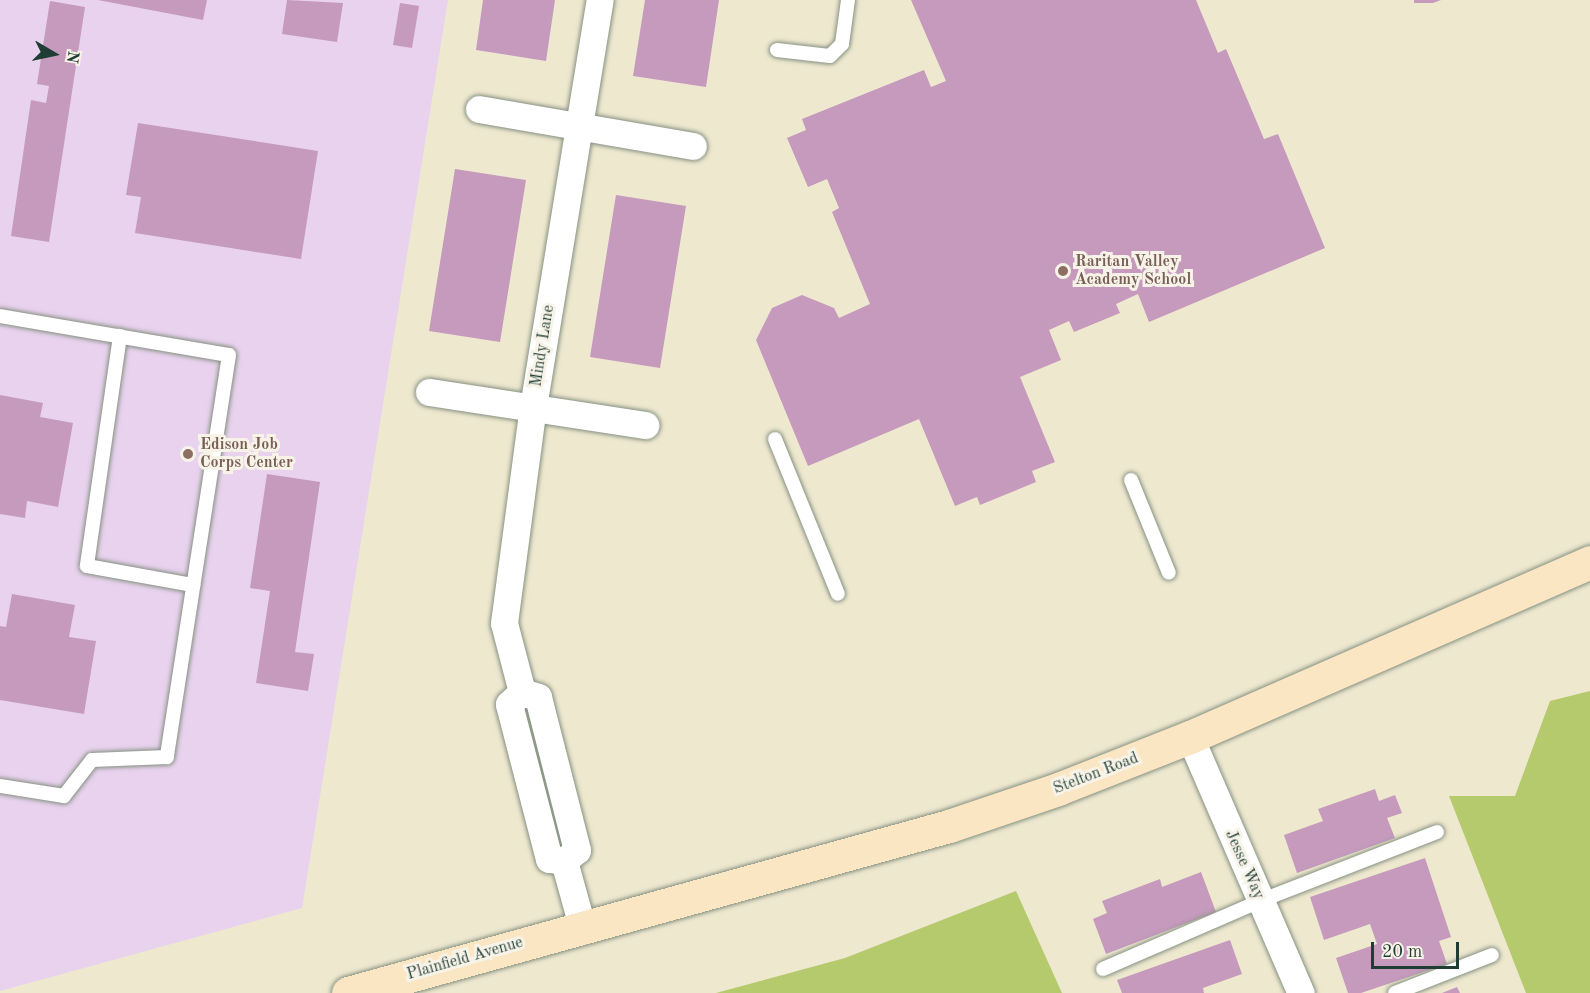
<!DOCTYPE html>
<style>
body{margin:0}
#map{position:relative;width:1590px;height:993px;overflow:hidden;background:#eee8cf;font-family:"Old Standard TT",serif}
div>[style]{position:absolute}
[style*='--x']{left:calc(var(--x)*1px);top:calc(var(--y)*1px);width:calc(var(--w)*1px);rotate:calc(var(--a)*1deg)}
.built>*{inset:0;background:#e8d2ee}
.green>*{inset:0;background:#b5c96d}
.building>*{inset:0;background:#c59abd}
.roads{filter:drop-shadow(0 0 2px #869282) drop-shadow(0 0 2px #869282)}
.service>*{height:14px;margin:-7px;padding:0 7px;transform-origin:7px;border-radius:7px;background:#fff}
.minor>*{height:27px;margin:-13.5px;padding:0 13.5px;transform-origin:13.5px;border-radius:13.5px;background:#fff}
.secondary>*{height:33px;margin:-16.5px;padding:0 16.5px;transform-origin:16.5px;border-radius:16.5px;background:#fbe6c4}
.dots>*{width:16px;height:16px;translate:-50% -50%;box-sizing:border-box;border:3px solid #f7f3e8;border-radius:50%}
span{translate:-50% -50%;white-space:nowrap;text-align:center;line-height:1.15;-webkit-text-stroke:6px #f7f3e8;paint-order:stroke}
.education-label{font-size:16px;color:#785e54;font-weight:700}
.left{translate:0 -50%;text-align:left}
.street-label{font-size:16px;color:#1f3d34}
.north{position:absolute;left:24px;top:24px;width:60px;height:60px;-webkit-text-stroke:4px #f7f3e8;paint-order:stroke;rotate:99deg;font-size:16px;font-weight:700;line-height:24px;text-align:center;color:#1f3d34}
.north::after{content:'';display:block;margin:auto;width:21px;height:27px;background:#1f3d34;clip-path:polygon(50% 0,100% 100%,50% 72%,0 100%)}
.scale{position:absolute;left:1371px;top:942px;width:88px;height:27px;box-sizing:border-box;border:3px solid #1f3d34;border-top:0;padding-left:8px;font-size:18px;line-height:21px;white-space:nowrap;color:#1f3d34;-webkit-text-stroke:4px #f7f3e8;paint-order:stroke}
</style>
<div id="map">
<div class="built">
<i style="clip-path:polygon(0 0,448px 0,302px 908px,0 991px)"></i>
</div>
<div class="green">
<i style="clip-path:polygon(1590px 691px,1590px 993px,1526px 993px,1449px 796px,1515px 796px,1550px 701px)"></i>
<i style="clip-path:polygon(1016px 891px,1062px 993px,716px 993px,845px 958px)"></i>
</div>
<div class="building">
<i style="clip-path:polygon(98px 0,207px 0,203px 20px)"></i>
<i style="clip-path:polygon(287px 0,343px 3px,337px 42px,282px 34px)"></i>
<i style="clip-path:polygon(483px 0,555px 0,546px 61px,476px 50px)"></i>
<i style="clip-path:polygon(645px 0,719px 0,706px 87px,633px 76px)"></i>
<i style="clip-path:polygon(911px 0,1196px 0,1218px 53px,1226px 49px,1264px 139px,1278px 134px,1325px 248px,1149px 322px,1138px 294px,1116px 304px,1120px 313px,1074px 332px,1069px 321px,1049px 330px,1061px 360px,1020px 377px,1055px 462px,1032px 471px,1036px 482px,980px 505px,977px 497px,955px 506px,919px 419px,808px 466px,756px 340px,772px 308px,802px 295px,834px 308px,839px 318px,870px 304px,832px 212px,839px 208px,827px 179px,808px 187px,787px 138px,806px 130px,802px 119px,924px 70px,931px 87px,946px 81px)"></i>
<i style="clip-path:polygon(1414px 0,1441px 0,1433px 3px,1414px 3px)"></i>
<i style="clip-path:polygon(50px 1px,85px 7px,49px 242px,11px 236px,31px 100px,46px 103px,49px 86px,37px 84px)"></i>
<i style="clip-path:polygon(400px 3px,419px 6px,412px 48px,393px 45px)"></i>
<i style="clip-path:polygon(138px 123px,318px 151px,301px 259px,135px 233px,141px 197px,126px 195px)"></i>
<i style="clip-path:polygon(455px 169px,526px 180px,500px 342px,429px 331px)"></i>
<i style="clip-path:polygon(616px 195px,686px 206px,660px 368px,590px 357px)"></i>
<i style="clip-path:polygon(0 395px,43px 403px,40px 417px,73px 423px,58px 507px,27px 501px,25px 518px,0 514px)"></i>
<i style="clip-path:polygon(267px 474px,320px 482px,295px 652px,314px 654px,308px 691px,256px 683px,270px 591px,250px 588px)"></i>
<i style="clip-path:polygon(12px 594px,75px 605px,69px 637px,96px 641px,84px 714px,0 700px,0 626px,6px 627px)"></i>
<i style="clip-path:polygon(1375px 789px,1379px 801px,1395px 795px,1402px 813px,1387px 818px,1395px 838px,1297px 873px,1284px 835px,1323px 821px,1318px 809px)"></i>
<i style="clip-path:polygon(1425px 858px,1451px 937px,1439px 941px,1447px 964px,1361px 993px,1348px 993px,1336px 958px,1377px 944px,1370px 924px,1324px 940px,1310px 897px)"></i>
<i style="clip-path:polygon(1201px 872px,1216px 912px,1106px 954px,1093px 919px,1107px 913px,1102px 901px,1160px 879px,1162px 887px)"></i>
<i style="clip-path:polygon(1230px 940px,1242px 974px,1203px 988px,1204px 993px,1122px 993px,1117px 980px)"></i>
<i style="clip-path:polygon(1457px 987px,1460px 993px,1442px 993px)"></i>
</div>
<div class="roads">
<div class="service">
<i style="--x:777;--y:50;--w:53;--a:6.5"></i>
<i style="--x:830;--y:56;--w:17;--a:-45"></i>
<i style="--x:842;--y:44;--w:44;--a:-82.2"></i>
<i style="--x:0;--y:316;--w:232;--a:9.7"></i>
<i style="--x:229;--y:355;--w:407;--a:98.8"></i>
<i style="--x:167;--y:757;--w:75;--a:177.7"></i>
<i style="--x:92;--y:760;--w:46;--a:127.9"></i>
<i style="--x:64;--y:796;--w:65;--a:-171.1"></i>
<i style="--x:120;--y:336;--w:232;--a:98.2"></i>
<i style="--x:87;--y:566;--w:108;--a:10.2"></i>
<i style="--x:775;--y:439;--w:167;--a:67.9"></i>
<i style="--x:1131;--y:480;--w:100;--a:67.8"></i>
<i style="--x:1103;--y:969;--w:171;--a:-23.4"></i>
<i style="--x:1260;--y:901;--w:190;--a:-21.3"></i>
<i style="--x:1395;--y:993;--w:104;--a:-21.4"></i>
</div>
<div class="minor">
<i style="--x:479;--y:109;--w:217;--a:9.8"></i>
<i style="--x:429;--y:392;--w:219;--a:8.7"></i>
<i style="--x:522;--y:692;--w:71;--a:-104.6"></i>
<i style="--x:504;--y:623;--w:218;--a:-82.4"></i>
<i style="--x:533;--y:407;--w:412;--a:-80.7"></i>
<i style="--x:522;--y:692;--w:17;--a:17"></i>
<i style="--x:538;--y:697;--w:158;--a:75.7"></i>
<i style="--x:577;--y:850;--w:17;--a:140"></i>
<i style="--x:564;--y:861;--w:15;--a:-172"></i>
<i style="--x:549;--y:859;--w:160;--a:-104.5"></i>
<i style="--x:509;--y:704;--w:18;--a:-43"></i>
<i style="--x:1190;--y:737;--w:279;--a:66.6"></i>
<i style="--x:564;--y:861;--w:67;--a:74.5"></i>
</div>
<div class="secondary">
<i style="--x:348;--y:993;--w:624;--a:-15.53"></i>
<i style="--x:949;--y:826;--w:115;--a:-18.7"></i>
<i style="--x:1058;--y:789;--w:142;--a:-21.5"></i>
<i style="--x:1190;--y:737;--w:437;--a:-23.6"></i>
</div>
</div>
<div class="dots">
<i style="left:1063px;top:271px;background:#8d6e63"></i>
<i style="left:188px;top:454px;background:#8d6e63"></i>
</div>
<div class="education-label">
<span class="left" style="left:1075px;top:271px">Raritan Valley<br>Academy School</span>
<span class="left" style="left:200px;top:454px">Edison Job<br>Corps Center</span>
</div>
<div class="street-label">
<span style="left:543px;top:346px;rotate:-81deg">Mindy Lane</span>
<span style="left:1096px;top:774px;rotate:-21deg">Stelton Road</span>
<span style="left:1244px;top:865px;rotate:66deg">Jesse Way</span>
<span style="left:465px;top:959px;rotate:-16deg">Plainfield Avenue</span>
</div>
<div class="north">N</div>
<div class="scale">20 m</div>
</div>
